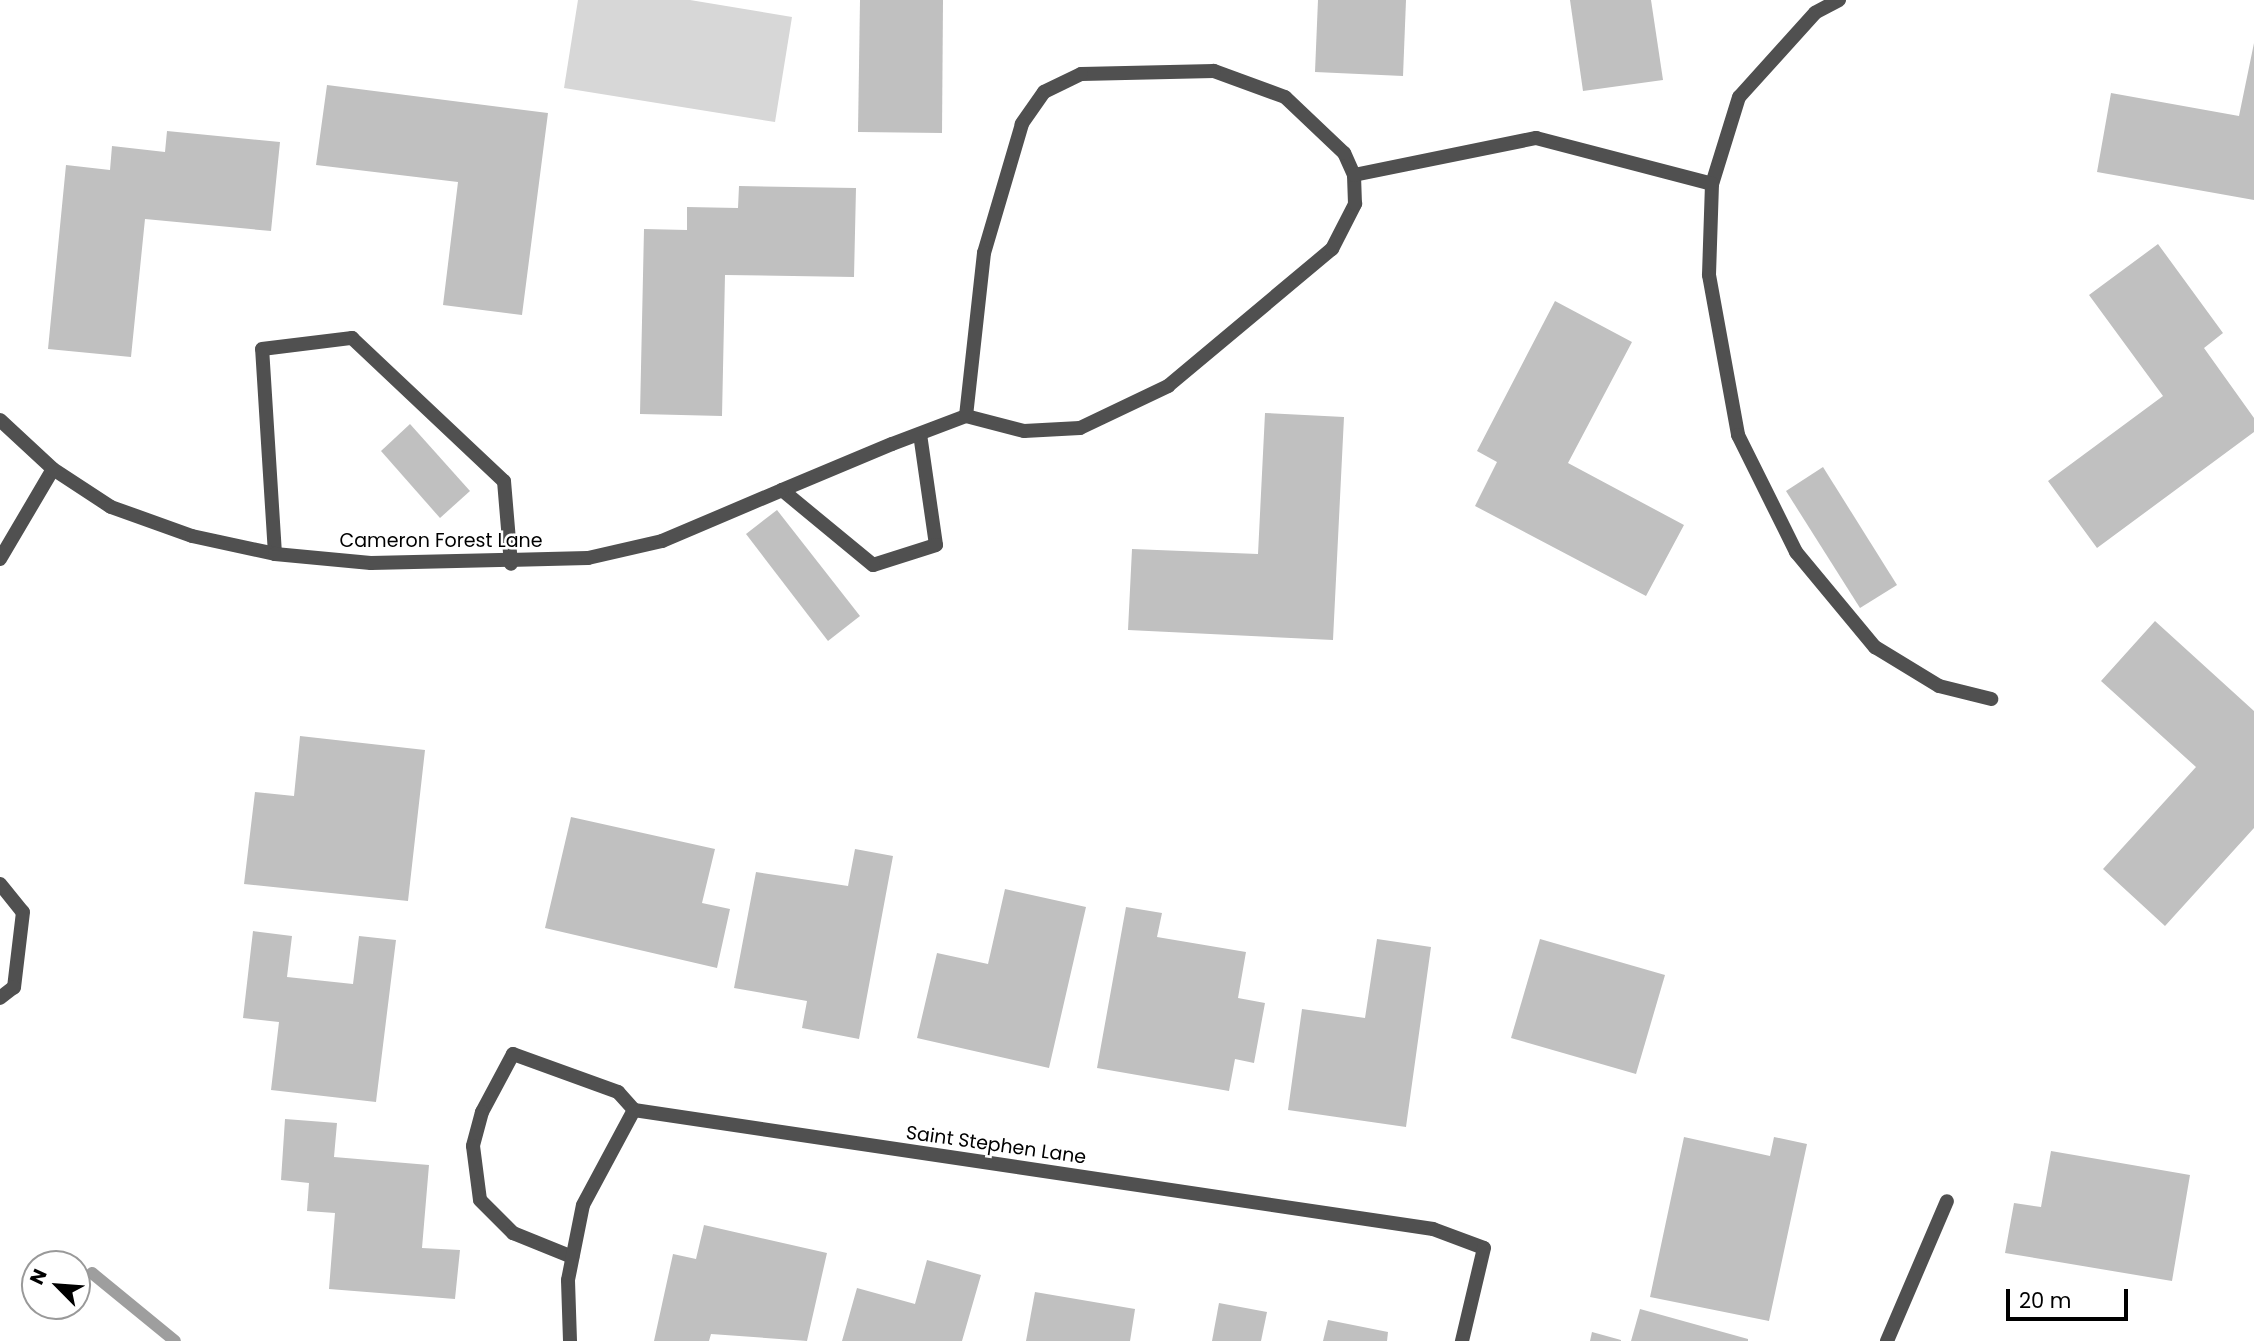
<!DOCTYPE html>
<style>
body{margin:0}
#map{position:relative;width:2254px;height:1341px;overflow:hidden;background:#fff;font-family:Poppins,sans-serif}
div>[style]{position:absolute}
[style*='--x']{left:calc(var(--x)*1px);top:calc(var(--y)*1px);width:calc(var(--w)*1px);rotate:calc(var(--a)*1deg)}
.green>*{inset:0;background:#d7d7d7}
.stream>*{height:12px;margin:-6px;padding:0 6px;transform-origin:6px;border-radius:6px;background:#9e9e9e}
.building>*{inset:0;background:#c0c0c0}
.lane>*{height:14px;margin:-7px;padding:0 7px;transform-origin:7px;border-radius:7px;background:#505050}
.street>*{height:14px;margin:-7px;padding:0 7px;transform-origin:7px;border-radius:7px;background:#505050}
span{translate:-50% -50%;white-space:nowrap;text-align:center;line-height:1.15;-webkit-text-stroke:5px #fff;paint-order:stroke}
.street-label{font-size:19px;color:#000}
.north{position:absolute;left:21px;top:1250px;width:70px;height:70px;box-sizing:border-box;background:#fff;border:2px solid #999;border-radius:50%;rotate:295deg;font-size:19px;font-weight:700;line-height:28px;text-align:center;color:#000}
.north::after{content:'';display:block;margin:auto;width:24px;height:32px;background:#000;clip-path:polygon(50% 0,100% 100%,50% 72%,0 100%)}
.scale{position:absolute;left:2006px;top:1289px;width:122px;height:32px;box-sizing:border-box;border:4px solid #000;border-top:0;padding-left:9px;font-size:21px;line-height:24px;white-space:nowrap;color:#000;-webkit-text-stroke:5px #fff;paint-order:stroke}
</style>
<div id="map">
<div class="green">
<i style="clip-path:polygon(578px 0,690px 0,792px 17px,775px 122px,564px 88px)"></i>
</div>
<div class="stream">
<i style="--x:92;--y:1273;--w:107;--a:39.3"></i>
</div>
<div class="building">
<i style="clip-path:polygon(860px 0,943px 0,942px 133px,858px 132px)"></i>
<i style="clip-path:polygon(1318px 0,1406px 0,1403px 76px,1315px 72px)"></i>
<i style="clip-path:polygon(1570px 0,1651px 0,1663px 80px,1583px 91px)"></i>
<i style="clip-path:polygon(2254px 43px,2254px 200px,2097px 172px,2111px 93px,2239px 116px)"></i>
<i style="clip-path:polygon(327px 85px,548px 113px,522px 315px,443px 305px,458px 182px,316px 165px)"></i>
<i style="clip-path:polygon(167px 131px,280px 142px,271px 231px,145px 219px,131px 357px,48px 349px,66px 165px,110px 170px,112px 146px,165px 152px)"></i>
<i style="clip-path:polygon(739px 186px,856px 188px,854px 277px,725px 275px,722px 416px,640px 414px,644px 229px,687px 230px,687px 207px,738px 208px)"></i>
<i style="clip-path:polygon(2158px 244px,2223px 333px,2204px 348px,2254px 418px,2254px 432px,2097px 548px,2048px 481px,2163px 396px,2089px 295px)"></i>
<i style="clip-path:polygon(1555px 301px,1632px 342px,1568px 463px,1684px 525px,1646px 596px,1475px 506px,1497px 462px,1477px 451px)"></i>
<i style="clip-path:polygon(1265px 413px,1344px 417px,1333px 640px,1128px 630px,1132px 549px,1258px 554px)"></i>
<i style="clip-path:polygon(410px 424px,470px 491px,440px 518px,381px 451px)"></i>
<i style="clip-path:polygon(1823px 467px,1897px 585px,1860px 608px,1786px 491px)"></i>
<i style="clip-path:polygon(777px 510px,860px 616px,828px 641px,746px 534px)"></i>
<i style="clip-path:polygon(2155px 621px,2254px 711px,2254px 828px,2165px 926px,2103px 869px,2196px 767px,2101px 681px)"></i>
<i style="clip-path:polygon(300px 736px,425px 750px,408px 901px,244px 884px,255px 792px,294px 796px)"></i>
<i style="clip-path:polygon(571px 817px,715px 849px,702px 903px,730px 909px,717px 968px,545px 928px)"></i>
<i style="clip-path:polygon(855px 849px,893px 856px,859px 1039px,802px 1028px,807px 1001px,734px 988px,756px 872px,848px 886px)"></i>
<i style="clip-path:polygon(1005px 889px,1086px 907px,1049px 1068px,917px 1038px,937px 953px,988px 964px)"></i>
<i style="clip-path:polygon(1126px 907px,1162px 913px,1157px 937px,1246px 952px,1238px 998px,1265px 1003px,1254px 1063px,1235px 1059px,1229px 1091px,1097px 1068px)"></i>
<i style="clip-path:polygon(253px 931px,292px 936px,287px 977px,353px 984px,359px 936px,396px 940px,376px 1102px,271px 1090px,279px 1022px,243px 1018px)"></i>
<i style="clip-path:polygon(1377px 939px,1431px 947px,1406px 1127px,1288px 1110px,1302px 1009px,1365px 1018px)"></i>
<i style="clip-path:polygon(1540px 939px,1665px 975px,1636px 1074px,1511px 1038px)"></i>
<i style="clip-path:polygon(285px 1119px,337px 1123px,334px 1157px,429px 1165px,422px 1248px,460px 1250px,455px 1299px,329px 1289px,335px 1213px,307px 1211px,309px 1183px,281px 1180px)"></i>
<i style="clip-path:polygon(1684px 1137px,1770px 1156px,1774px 1137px,1807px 1144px,1769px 1321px,1650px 1297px)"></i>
<i style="clip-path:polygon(2051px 1151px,2190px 1175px,2172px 1281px,2005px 1253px,2014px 1203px,2041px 1207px)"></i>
<i style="clip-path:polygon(704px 1225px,827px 1253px,807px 1341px,711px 1334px,709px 1341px,654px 1341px,673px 1254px,696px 1259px)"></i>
<i style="clip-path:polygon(927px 1260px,981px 1275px,962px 1341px,842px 1341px,857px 1288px,915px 1304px)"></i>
<i style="clip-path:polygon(1035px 1292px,1135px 1309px,1130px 1341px,1026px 1341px)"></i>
<i style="clip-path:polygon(1219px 1303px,1267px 1312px,1261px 1341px,1212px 1341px)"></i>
<i style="clip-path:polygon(1640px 1309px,1748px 1339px,1748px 1341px,1631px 1341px)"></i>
<i style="clip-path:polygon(1328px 1320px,1388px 1332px,1387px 1341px,1323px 1341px)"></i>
<i style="clip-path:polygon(1592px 1332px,1621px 1340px,1621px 1341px,1590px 1341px)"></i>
</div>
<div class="lane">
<i style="--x:920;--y:434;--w:112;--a:81.8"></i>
<i style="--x:936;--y:545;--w:66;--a:162.4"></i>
<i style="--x:873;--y:565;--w:118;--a:-140.5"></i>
<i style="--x:782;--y:490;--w:119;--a:-22.7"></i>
<i style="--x:892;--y:444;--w:79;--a:-20.7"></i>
<i style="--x:966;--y:416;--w:60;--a:14.5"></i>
<i style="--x:1024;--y:431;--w:56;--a:-3.1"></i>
<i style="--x:1080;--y:428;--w:98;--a:-25.5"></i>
<i style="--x:1168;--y:386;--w:214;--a:-39.9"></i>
<i style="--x:1332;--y:249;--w:51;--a:-62.9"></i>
<i style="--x:1355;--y:204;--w:29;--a:-92"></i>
<i style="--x:1354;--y:175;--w:24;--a:-114"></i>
<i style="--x:1344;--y:153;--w:81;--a:-136.5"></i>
<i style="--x:1285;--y:97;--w:76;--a:-159.9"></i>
<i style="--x:1214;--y:71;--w:133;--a:178.7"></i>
<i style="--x:1081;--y:74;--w:41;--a:154.1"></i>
<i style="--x:1044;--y:92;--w:39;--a:125"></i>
<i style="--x:1022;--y:124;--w:134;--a:106.4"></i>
<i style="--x:984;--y:253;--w:164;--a:96.3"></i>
<i style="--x:275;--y:554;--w:205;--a:-93.6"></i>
<i style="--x:262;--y:349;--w:91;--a:-7"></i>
<i style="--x:352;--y:338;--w:209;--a:43.3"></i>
<i style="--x:504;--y:481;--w:83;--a:85.2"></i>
<i style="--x:0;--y:559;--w:104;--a:-59.5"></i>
<i style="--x:0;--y:884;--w:36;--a:51"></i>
<i style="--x:23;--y:912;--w:76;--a:96.8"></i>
<i style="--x:14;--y:987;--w:18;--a:142"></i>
<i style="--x:513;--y:1054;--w:66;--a:118.1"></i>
<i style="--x:482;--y:1112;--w:35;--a:105"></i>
<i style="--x:473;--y:1146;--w:54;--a:82.6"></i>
<i style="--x:480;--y:1200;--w:47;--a:45"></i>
<i style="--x:513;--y:1233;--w:64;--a:22.1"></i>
<i style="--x:1887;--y:1341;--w:152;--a:-66.8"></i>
</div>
<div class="street">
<i style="--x:1839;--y:0;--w:27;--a:152"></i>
<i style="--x:1815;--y:13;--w:113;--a:132.1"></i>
<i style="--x:1739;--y:97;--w:91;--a:107.2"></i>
<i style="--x:1712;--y:184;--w:91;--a:91.9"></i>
<i style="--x:1709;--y:275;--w:163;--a:79.7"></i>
<i style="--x:1738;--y:435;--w:131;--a:63.6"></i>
<i style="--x:1796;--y:552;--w:124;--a:50.3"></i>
<i style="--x:1875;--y:647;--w:75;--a:31.4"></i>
<i style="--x:1939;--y:686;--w:54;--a:14"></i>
<i style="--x:1354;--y:175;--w:186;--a:-11.5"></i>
<i style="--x:1536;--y:138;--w:182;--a:14.6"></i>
<i style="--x:0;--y:420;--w:72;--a:42.8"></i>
<i style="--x:53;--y:469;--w:69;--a:33.2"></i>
<i style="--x:111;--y:507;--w:86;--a:19.7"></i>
<i style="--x:192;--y:536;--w:85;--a:12.2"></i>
<i style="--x:275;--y:554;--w:96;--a:5.4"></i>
<i style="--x:371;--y:563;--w:217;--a:-1.3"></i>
<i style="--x:588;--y:558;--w:76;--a:-12.9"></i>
<i style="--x:662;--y:541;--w:130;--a:-23"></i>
<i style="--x:513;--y:1054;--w:112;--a:19.9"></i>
<i style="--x:618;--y:1092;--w:24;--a:48"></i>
<i style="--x:634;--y:1110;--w:808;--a:8.47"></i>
<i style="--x:1433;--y:1229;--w:54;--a:20.4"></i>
<i style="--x:1484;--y:1248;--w:96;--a:103.3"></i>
<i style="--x:570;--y:1341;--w:61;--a:-91.9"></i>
<i style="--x:568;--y:1280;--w:76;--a:-78.7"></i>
<i style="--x:583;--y:1205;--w:108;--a:-61.8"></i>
</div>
<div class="street-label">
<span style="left:441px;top:541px">Cameron Forest Lane</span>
<span style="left:996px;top:1145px;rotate:8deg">Saint Stephen Lane</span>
</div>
<div class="north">N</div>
<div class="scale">20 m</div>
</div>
